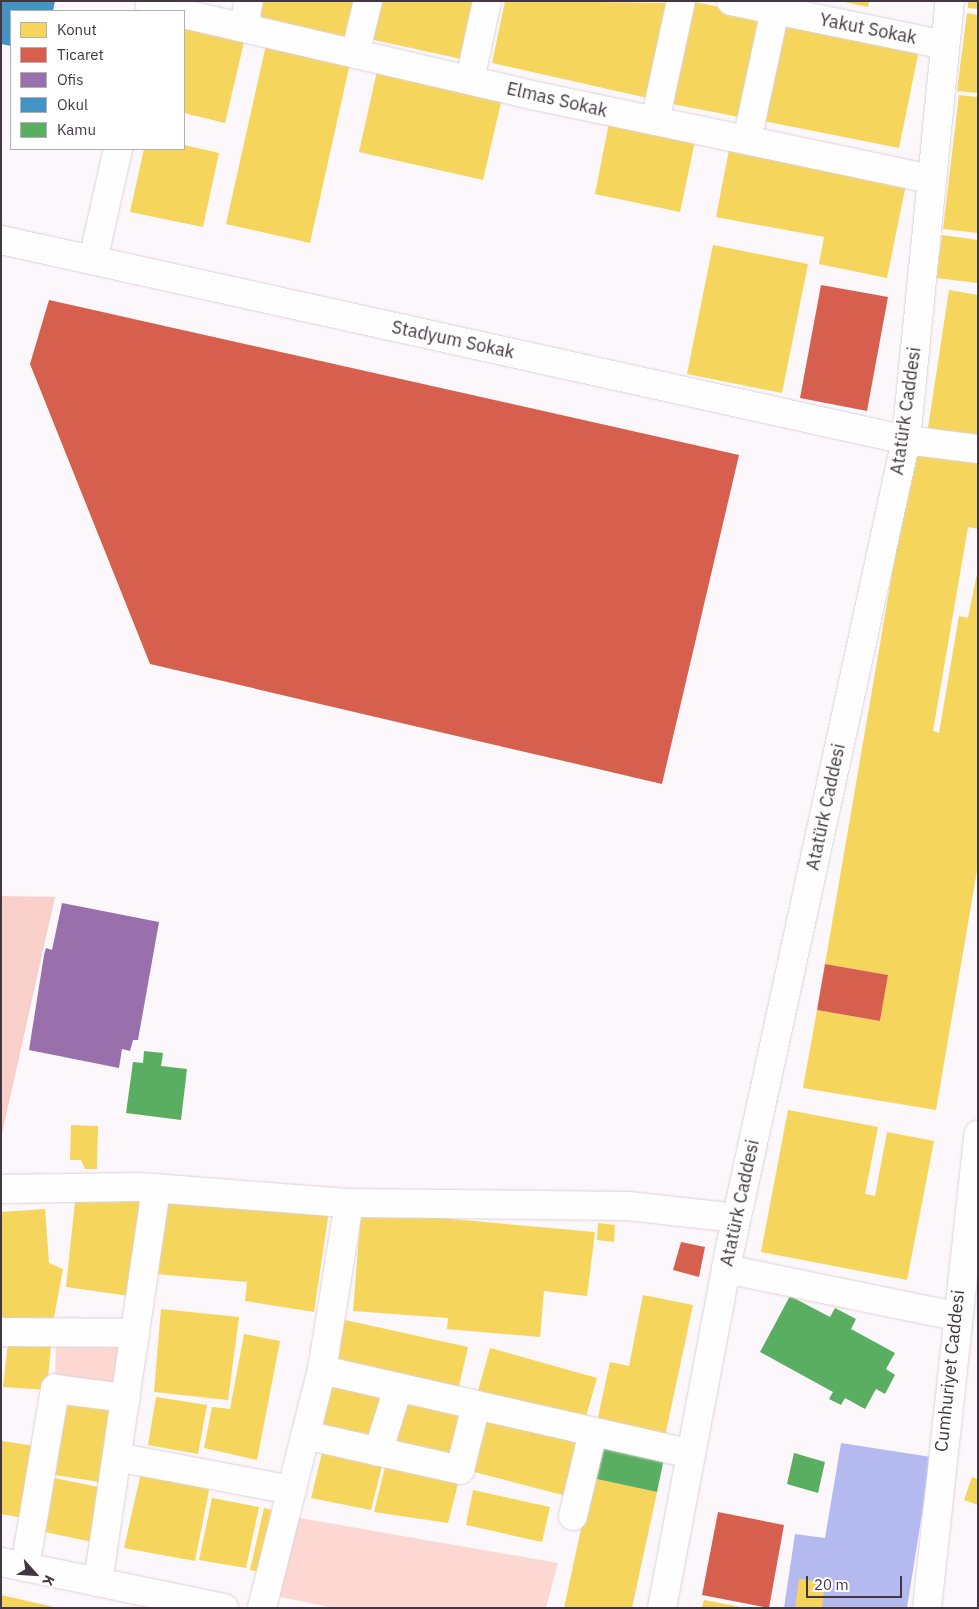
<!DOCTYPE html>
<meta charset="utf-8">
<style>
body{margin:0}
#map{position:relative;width:979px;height:1609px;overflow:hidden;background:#fcf7fb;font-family:"IBM Plex Sans",sans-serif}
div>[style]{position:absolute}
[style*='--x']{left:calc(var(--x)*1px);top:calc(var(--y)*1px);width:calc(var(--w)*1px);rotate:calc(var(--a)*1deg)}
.green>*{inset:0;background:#fdd8d3}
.forest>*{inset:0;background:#f9cfca}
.water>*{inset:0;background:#b4baf0}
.homes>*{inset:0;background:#f6d55c}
.shops>*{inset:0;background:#d6604d}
.offices>*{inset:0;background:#9970ab}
.schools>*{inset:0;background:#4393c3}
.public>*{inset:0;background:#5aae61}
.roads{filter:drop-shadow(0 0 1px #dbd3da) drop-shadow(0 0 1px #dbd3da)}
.minor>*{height:28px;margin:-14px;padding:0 14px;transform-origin:14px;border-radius:14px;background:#fffefe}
.tertiary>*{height:28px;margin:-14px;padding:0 14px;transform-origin:14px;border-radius:14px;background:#fffefe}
span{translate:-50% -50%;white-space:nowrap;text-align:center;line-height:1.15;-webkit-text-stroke:5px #fff;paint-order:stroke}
.street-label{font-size:18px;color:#423740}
.frame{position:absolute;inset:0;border:2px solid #423740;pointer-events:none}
.legend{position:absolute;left:10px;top:10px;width:175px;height:140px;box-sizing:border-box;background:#fff;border:1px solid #b3afb3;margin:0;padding:6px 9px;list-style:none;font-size:15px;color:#423740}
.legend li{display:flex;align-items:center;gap:10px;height:25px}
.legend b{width:25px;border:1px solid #b3afb3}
.north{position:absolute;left:10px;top:1549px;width:50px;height:50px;-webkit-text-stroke:4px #fff;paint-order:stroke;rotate:116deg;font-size:14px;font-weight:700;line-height:20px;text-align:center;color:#423740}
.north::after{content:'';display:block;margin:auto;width:18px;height:22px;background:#423740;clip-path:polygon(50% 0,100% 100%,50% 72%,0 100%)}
.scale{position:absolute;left:806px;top:1576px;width:96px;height:22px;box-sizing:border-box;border:2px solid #423740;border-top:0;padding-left:6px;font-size:15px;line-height:18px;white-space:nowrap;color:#423740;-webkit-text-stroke:4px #fff;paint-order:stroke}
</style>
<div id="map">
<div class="green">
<i style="clip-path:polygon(129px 1339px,121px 1395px,55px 1386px,56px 1340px)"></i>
<i style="clip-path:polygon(294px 1517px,558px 1563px,546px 1608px,334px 1608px,276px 1596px)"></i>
</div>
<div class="forest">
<i style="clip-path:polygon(1px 896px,55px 897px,1px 1138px)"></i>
</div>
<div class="water">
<i style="clip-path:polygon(841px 1443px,931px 1457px,907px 1608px,784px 1608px,795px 1534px,825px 1538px)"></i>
</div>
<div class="homes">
<i style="clip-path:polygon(260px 1px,357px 1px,349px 41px,255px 22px)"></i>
<i style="clip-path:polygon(378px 1px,473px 1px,461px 59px,370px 39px)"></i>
<i style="clip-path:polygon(505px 1px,673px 3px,652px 99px,492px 63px)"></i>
<i style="clip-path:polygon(690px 1px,759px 15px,739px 117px,667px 103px)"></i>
<i style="clip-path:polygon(840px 1px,869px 1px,868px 7px)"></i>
<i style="clip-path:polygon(968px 1px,978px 1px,978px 9px,968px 8px)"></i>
<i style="clip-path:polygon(967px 13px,978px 15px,978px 93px,957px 91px)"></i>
<i style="clip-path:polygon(779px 17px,920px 45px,899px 148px,758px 120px)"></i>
<i style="clip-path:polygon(184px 28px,244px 42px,225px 123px,184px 113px)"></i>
<i style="clip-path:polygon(266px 45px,350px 63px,310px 243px,226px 224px)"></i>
<i style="clip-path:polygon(377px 71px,502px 98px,483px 180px,359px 152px)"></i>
<i style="clip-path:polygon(959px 95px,978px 97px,978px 233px,943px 229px)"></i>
<i style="clip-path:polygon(609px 123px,695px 141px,680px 212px,595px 194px)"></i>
<i style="clip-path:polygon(184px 145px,219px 153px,203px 227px,130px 212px,144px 149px,184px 149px)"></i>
<i style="clip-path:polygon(729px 150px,906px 184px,887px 278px,819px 264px,824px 237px,716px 217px)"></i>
<i style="clip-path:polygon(942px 235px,978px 240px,978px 283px,936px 278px)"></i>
<i style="clip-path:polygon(713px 245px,808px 264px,782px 393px,687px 374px)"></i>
<i style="clip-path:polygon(949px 290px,978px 295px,978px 436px,928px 428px)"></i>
<i style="clip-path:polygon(914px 446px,978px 456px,978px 529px,968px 527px,933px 731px,939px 733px,959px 616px,968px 618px,978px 569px,978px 865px,936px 1110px,803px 1088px,817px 1010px,880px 1021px,888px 975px,825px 964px)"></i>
<i style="clip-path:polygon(788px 1110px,878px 1127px,865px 1194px,875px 1196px,887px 1132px,934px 1141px,907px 1280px,761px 1252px)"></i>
<i style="clip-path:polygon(71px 1125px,98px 1126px,97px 1169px,85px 1169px,81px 1160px,70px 1160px)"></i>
<i style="clip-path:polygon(76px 1193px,141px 1199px,129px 1296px,66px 1287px)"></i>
<i style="clip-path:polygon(163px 1196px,329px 1211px,314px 1312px,245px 1301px,247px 1282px,156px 1274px)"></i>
<i style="clip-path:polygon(45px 1209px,49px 1263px,63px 1269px,53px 1323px,1px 1319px,1px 1212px)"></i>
<i style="clip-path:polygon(361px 1211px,595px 1232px,587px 1296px,544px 1291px,540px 1337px,447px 1329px,448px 1318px,353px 1311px)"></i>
<i style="clip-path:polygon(598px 1223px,615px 1225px,614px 1242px,597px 1240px)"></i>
<i style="clip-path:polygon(643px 1295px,693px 1305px,664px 1441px,596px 1426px,610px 1362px,629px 1366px)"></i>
<i style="clip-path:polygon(161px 1309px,239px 1317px,228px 1400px,154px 1392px)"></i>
<i style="clip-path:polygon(345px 1320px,468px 1347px,457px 1395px,334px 1368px)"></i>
<i style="clip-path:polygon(244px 1334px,280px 1341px,257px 1460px,204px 1448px,212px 1407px,230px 1409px)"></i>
<i style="clip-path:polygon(8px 1342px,51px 1345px,47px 1390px,3px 1387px)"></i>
<i style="clip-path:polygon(490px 1348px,597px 1378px,585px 1420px,478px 1391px)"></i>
<i style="clip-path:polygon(332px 1383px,389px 1398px,376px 1447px,320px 1432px)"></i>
<i style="clip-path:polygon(156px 1397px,207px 1405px,198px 1454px,148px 1445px)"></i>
<i style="clip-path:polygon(401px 1400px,466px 1415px,455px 1464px,390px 1448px)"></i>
<i style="clip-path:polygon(68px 1401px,118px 1410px,105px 1483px,55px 1475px)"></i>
<i style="clip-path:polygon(482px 1416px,580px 1444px,570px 1497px,467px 1470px)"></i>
<i style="clip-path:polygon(2px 1441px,35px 1446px,23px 1518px,1px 1514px)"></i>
<i style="clip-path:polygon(323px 1449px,383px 1462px,371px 1510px,311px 1498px)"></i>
<i style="clip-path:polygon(386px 1463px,460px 1476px,448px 1523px,374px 1512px)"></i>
<i style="clip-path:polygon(141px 1473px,210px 1485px,195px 1561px,124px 1548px)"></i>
<i style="clip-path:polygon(972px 1477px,978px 1479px,978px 1505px,964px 1500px)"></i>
<i style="clip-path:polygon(54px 1478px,103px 1488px,92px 1542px,45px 1532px)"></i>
<i style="clip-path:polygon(592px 1478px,657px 1492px,632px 1608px,564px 1608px)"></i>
<i style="clip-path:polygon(473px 1490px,550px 1507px,542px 1542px,466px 1525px)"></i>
<i style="clip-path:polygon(212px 1498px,259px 1507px,246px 1568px,199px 1560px)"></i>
<i style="clip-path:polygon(264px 1508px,280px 1512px,266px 1573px,250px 1570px)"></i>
<i style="clip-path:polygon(799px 1579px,825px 1582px,822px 1608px,795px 1608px)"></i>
<i style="clip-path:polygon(1px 1595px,54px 1607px,54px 1608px,1px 1608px)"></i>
<i style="clip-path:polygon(704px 1600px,741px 1607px,741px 1608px,702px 1608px)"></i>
</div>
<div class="shops">
<i style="clip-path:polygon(821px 285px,888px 297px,867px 411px,800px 398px)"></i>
<i style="clip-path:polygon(49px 300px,739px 455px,662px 784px,150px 664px,30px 364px)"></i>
<i style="clip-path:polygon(825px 964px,888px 975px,880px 1021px,817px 1010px)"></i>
<i style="clip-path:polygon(681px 1242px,705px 1247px,699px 1277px,673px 1270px)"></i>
<i style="clip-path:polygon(718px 1512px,784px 1525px,769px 1608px,702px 1595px)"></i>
</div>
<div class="offices">
<i style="clip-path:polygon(62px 903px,159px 922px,138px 1040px,133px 1040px,130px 1051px,122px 1049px,119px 1068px,29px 1050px,44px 955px,46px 948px,52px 950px)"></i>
</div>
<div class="schools">
<i style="clip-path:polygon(1px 1px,55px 1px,53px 11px,11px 11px,11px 46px,1px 44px)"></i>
</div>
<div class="public">
<i style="clip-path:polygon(144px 1051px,163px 1053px,161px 1066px,187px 1069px,181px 1120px,126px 1113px,133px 1062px,143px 1063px)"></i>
<i style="clip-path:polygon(790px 1296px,830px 1317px,835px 1308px,856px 1319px,851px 1329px,895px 1353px,886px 1369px,895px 1375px,885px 1394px,876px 1389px,865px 1409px,845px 1398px,841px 1405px,829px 1399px,833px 1392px,760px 1352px)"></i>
<i style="clip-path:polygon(600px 1440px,665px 1454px,657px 1492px,592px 1478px)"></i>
<i style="clip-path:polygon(794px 1453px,825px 1462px,818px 1493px,787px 1484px)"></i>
</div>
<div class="roads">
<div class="minor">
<i style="--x:731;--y:1;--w:218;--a:11.6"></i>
<i style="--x:150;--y:6;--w:24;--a:12"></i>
<i style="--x:184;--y:14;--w:357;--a:13.1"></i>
<i style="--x:532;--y:95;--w:409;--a:11.9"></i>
<i style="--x:244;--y:28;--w:27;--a:-80"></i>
<i style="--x:355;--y:54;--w:55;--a:-76.2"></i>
<i style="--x:470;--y:79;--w:80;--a:-77.7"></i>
<i style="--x:655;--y:121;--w:123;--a:-77.8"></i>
<i style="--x:747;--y:140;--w:133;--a:-77.8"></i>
<i style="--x:1;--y:240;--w:927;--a:12.46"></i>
<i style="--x:906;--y:440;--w:73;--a:7.1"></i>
<i style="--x:93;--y:260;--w:114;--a:-77.3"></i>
<i style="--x:1;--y:1189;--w:138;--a:-0.8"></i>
<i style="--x:139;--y:1187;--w:211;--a:4.4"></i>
<i style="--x:349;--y:1203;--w:279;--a:0.6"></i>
<i style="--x:628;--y:1206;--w:109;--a:6.3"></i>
<i style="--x:726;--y:1269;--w:234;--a:11.6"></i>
<i style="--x:1;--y:1332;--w:134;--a:0.4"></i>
<i style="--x:322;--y:1370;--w:378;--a:12.8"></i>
<i style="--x:305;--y:1435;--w:159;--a:12.7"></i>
<i style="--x:460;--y:1470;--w:67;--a:-76.2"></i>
<i style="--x:378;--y:1452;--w:67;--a:-72.6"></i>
<i style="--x:117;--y:1457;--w:178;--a:10.7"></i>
<i style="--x:573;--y:1516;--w:86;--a:-76.6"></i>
<i style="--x:1;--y:1562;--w:228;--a:11.7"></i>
<i style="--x:25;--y:1567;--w:181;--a:-80.4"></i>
<i style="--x:55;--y:1389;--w:71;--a:7.3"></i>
<i style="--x:98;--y:1582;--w:398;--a:-81.6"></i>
<i style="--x:262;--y:1608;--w:245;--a:-75.9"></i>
<i style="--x:322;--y:1370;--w:169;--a:-80.8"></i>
<i style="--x:662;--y:1608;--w:361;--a:-79.3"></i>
<i style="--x:729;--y:1253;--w:832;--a:-77.72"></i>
<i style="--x:906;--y:440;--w:441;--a:-84.3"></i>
</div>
<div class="tertiary">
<i style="--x:927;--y:1608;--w:476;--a:-83.8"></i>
</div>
</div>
<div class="street-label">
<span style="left:868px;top:29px;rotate:11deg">Yakut Sokak</span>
<span style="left:557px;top:100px;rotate:13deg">Elmas Sokak</span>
<span style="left:453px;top:340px;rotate:12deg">Stadyum Sokak</span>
<span style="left:906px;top:411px;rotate:-82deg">Atatürk Caddesi</span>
<span style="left:826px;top:807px;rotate:-78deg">Atatürk Caddesi</span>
<span style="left:740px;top:1203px;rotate:-78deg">Atatürk Caddesi</span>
<span style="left:950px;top:1371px;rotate:-84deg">Cumhuriyet Caddesi</span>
</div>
<div class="frame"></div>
<ul class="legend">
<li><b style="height:14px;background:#f6d55c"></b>Konut</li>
<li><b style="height:14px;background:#d6604d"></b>Ticaret</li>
<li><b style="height:14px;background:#9970ab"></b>Ofis</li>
<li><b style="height:14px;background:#4393c3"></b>Okul</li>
<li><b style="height:14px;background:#5aae61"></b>Kamu</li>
</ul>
<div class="north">K</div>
<div class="scale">20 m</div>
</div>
